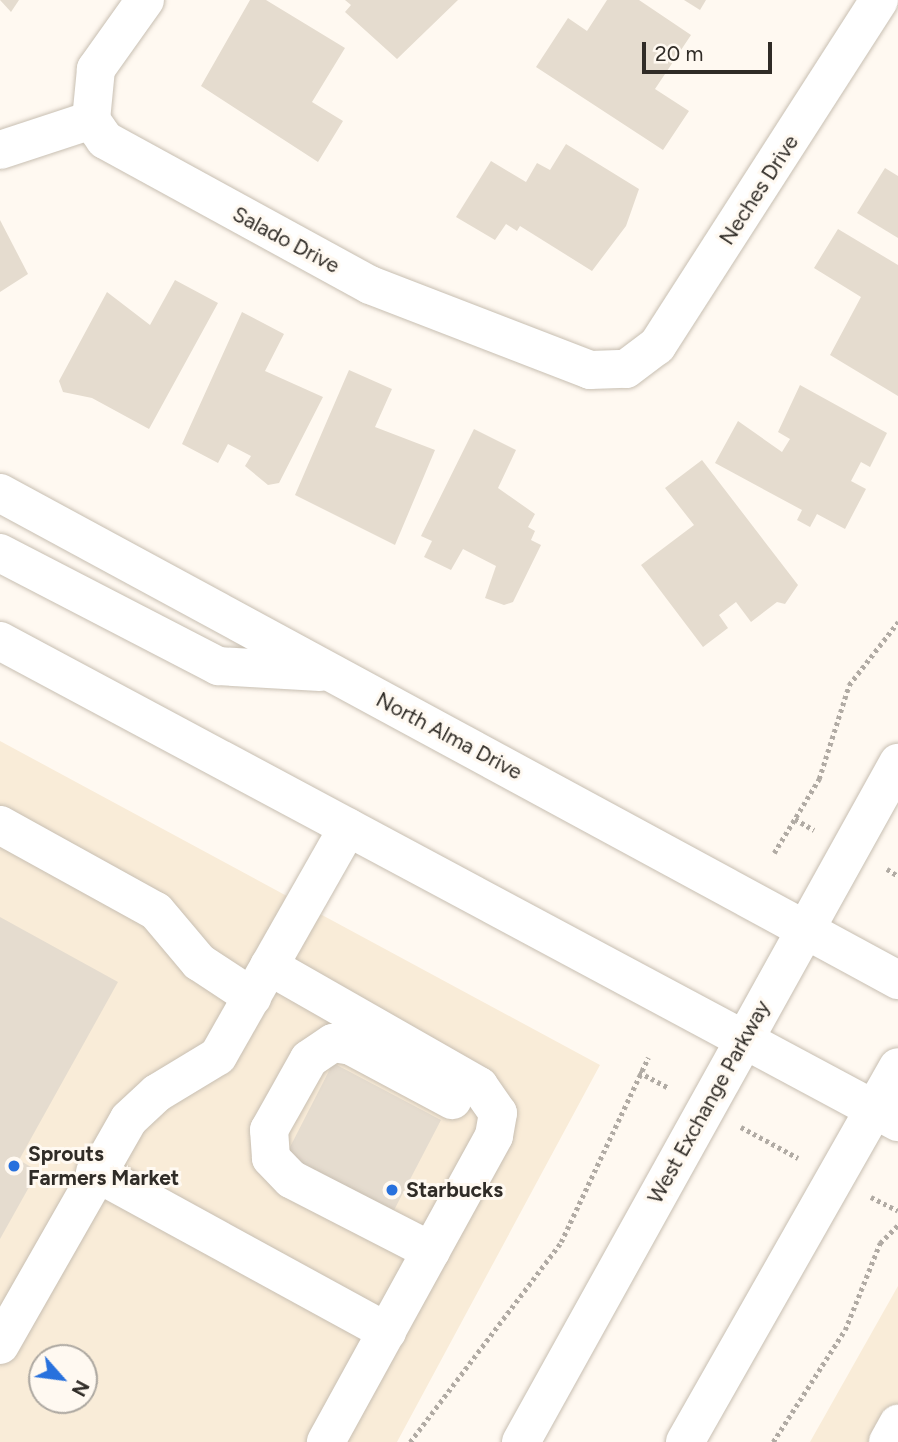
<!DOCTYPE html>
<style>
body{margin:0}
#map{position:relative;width:898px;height:1442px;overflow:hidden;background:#fff9f1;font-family:Figtree,sans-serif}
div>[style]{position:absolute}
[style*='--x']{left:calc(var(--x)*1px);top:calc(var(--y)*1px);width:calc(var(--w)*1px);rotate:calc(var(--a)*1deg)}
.built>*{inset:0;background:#f9ecd8}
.building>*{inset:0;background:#e5dccf}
.path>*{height:4.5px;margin-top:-2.25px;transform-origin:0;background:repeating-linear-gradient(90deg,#b1aba4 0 3.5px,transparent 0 7px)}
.roads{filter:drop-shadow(0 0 2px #c8bfb2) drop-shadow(0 0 2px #c8bfb2)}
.minor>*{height:38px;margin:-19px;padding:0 19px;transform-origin:19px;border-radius:19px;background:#fff}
.major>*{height:38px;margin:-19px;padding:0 19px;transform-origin:19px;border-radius:19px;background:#fff}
.dots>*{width:19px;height:19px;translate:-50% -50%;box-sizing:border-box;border:4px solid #fff9f1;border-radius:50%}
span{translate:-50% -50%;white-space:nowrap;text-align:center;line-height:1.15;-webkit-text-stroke:6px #fff9f1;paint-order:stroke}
.street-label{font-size:21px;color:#302c27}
.poi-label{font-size:21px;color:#302c27;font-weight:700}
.left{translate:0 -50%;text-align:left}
.north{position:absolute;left:28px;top:1344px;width:70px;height:70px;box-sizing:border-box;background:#fff9f1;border:2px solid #aca7a0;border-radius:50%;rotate:118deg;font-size:19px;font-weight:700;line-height:28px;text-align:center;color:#302c27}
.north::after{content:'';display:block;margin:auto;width:24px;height:32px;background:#2871dd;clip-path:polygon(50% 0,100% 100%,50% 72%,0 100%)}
.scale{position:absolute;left:642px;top:42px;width:130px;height:32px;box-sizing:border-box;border:4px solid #302c27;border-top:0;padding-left:9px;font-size:21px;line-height:24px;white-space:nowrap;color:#302c27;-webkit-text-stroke:5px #fff9f1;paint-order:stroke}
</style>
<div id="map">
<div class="built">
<i style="clip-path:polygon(evenodd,0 741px,600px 1065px,397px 1442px,0 1442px,0 741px,42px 1358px,84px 1358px,84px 1400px,42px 1400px,42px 1358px)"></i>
<i style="clip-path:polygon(898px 1286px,898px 1442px,810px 1442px)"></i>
</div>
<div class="building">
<i style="clip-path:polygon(0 0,19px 0,11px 12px)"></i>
<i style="clip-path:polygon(250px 0,266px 0,345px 48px,312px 102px,343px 121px,318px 162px,201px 86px)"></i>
<i style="clip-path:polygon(345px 0,458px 0,397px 59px,345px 12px,351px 5px)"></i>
<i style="clip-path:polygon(607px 0,639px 0,691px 35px,655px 89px,689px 111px,663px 150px,536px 67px,568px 18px,587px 31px)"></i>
<i style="clip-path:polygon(684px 0,706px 0,700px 10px)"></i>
<i style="clip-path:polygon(566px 144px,639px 189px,626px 226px,592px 271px,520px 226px,517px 231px,506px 224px,495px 240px,456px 217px,491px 161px,526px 182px,537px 163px,550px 170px)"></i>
<i style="clip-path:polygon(885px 168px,898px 176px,898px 238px,857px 213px)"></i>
<i style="clip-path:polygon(0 220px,28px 274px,0 292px)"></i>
<i style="clip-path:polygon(838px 229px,898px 265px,898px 396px,830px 355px,861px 297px,814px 268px)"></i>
<i style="clip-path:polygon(175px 280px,218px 303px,149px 429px,92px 398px,63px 392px,59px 381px,107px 292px,150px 325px)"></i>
<i style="clip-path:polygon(242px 312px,284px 334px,265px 371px,323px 397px,279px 483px,268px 485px,245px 466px,251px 456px,228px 444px,218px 463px,182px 444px)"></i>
<i style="clip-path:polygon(349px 370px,392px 389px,375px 427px,435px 450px,395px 545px,295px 495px)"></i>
<i style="clip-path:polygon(800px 385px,887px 433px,870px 467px,861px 462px,851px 481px,866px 489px,845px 529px,817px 514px,810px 527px,797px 520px,802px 510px,715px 463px,738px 421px,782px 452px,790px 439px,778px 432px)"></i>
<i style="clip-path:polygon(474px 429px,516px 450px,498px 488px,535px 514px,528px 527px,535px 531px,531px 540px,541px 545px,513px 602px,504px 605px,485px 598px,496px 566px,463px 549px,451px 570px,424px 557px,432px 541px,421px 536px)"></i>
<i style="clip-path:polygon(702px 460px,798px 585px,785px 604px,777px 602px,751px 622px,736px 602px,719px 615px,728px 628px,703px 647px,641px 565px,694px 525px,665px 488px)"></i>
<i style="clip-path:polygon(0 917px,118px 982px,19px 1160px,38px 1171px,0 1239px)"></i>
<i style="clip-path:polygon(333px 1063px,441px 1120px,392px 1214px,293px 1161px,295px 1155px,288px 1151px)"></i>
</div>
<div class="path">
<i style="--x:795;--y:819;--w:22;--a:30"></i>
<i style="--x:774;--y:853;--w:87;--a:-58.7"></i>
<i style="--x:819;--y:779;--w:99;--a:-72.3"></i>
<i style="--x:849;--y:685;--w:80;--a:-52.1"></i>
<i style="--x:887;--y:869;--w:13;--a:32"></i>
<i style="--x:639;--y:1072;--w:34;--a:28"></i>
<i style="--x:741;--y:1127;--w:65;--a:28.5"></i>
<i style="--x:871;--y:1197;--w:30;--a:27"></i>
<i style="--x:410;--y:1442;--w:251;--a:-52.9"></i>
<i style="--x:561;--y:1242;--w:204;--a:-64.7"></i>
<i style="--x:773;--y:1442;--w:133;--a:-57.3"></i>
<i style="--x:845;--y:1330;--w:94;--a:-68.1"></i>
<i style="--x:880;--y:1243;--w:25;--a:-45"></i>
</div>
<div class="roads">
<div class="minor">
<i style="--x:145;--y:0;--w:85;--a:125.4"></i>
<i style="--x:96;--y:69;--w:51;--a:95.6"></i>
<i style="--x:91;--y:120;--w:24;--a:55"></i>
<i style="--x:105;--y:140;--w:302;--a:28.7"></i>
<i style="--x:370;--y:285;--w:236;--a:21.1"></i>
<i style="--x:590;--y:370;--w:36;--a:-2"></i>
<i style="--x:626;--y:369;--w:39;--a:-37"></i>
<i style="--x:657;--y:346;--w:411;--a:-57.3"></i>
<i style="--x:0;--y:150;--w:96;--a:-18.2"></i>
<i style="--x:0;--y:825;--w:178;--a:28.9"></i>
<i style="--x:156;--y:911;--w:67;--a:49.9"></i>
<i style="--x:199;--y:962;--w:64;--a:33.4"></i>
<i style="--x:269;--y:966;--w:242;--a:29.7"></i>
<i style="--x:479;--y:1086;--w:33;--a:55"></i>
<i style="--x:498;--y:1113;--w:23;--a:100"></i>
<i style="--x:494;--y:1136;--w:349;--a:118.8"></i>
<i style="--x:95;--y:1172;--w:333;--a:28.7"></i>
<i style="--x:431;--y:1251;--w:157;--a:-152.8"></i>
<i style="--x:291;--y:1179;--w:29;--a:-134"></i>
<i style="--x:271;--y:1158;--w:28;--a:-94"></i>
<i style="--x:269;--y:1130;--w:81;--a:-60.6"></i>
<i style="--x:309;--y:1059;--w:29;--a:-34"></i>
<i style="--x:333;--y:1043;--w:18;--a:9"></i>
<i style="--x:351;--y:1046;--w:115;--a:28.1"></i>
<i style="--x:0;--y:1345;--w:260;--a:-60.3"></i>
<i style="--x:129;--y:1119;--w:38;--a:-43"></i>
<i style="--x:157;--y:1093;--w:71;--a:-31.2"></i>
<i style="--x:218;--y:1056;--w:263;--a:-60.4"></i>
<i style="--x:888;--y:1442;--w:21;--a:-61"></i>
</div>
<div class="major">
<i style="--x:0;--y:493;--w:1022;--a:28.47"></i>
<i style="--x:0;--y:553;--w:246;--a:27.4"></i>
<i style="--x:218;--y:666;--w:102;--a:3.4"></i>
<i style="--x:0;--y:641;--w:1019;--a:28.18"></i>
<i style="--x:521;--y:1442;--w:777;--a:-60.96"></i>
<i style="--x:685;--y:1442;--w:431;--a:-60.4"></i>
</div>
</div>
<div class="dots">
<i style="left:14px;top:1166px;background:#2871dd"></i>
<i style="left:392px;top:1190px;background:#2871dd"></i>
</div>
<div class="street-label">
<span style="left:759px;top:190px;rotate:-57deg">Neches Drive</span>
<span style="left:286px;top:240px;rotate:28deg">Salado Drive</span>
<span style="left:449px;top:736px;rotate:28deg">North Alma Drive</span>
<span style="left:709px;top:1102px;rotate:-61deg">West Exchange Parkway</span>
</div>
<div class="poi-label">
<span class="left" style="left:28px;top:1166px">Sprouts<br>Farmers Market</span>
<span class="left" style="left:406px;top:1190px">Starbucks</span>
</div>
<div class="north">N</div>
<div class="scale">20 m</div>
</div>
